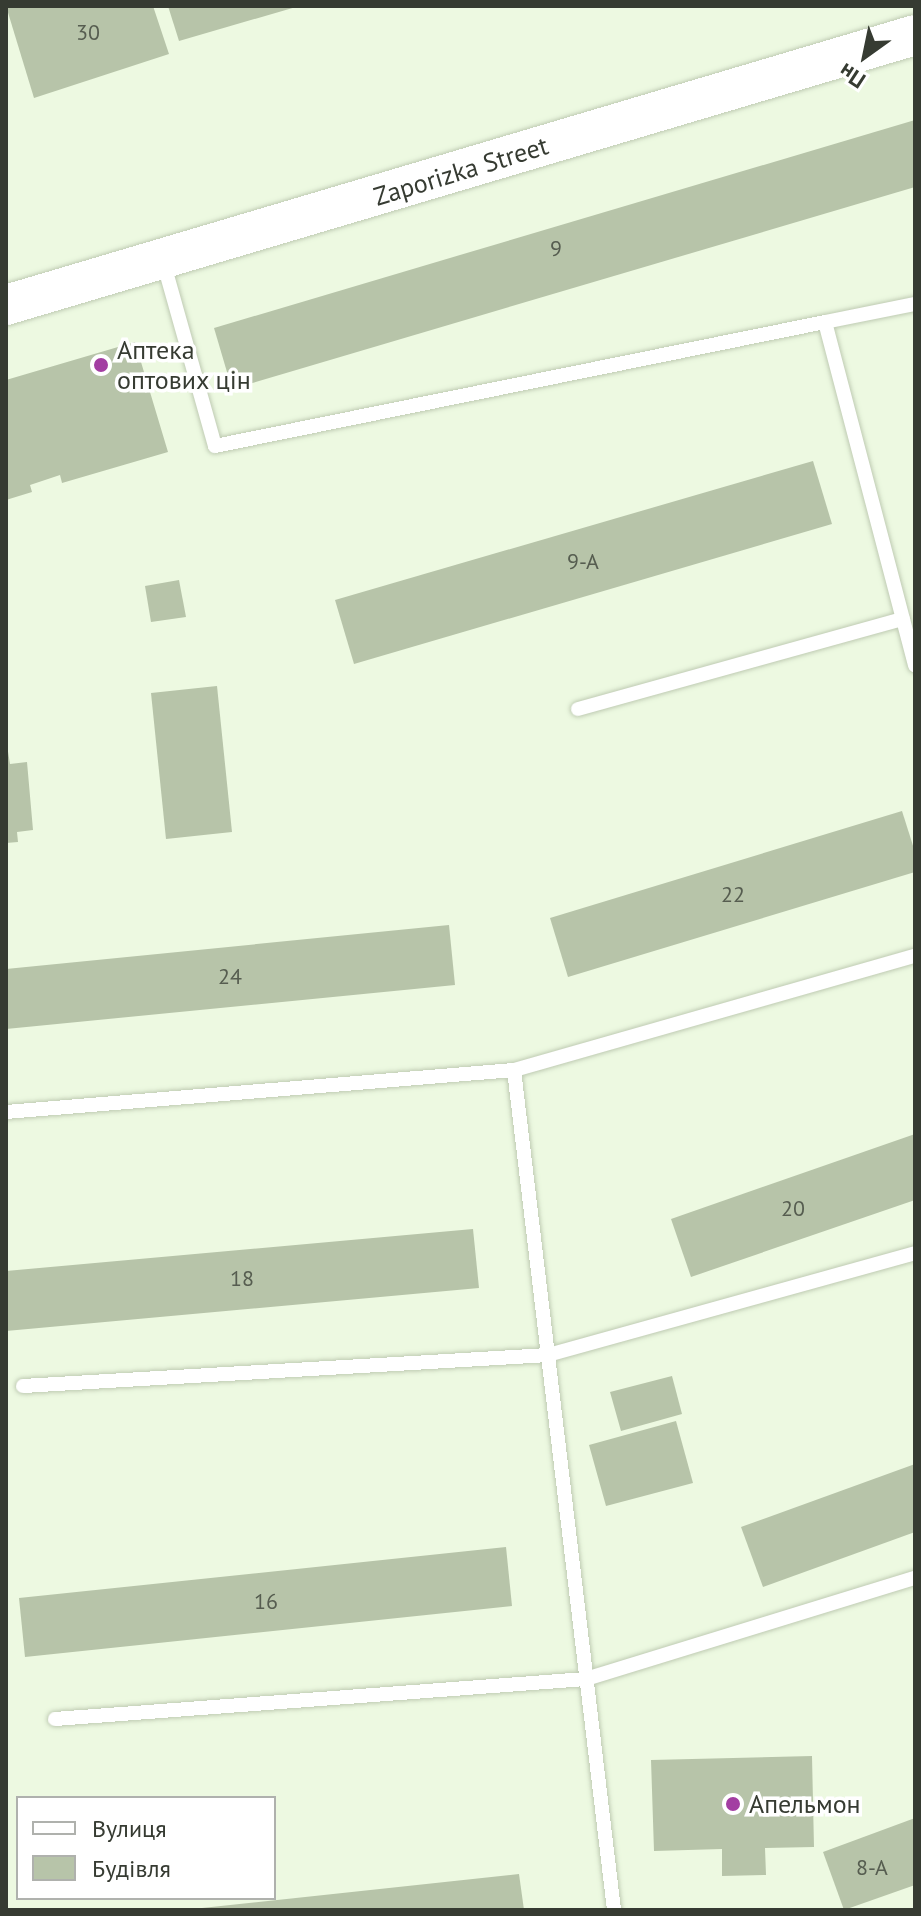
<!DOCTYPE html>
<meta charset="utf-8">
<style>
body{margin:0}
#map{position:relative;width:921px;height:1916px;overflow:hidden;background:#edf9e1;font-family:"PT Sans",sans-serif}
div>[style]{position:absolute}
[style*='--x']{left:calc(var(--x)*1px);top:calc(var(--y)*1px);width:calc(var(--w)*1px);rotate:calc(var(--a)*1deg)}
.building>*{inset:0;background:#b7c4a9}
.roads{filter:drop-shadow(0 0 2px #bfcbb3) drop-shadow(0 0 2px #bfcbb3)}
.lane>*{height:14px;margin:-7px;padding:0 7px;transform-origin:7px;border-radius:7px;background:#fff}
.secondary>*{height:40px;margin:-20px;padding:0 20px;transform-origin:20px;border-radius:20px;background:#fff}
.dots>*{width:22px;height:22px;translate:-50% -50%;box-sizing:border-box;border:4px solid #fff;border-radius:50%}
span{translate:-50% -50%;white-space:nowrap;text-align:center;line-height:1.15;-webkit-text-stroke:7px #fff;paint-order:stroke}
.number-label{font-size:22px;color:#565d50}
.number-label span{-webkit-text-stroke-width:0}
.street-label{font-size:26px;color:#363b32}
.poi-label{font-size:26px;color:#363b32}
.left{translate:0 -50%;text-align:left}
.frame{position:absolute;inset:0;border:8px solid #363b32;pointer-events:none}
.legend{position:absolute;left:16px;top:1796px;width:260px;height:104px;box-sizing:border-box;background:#fff;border:2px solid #afb1ad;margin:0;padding:10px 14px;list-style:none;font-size:24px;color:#363b32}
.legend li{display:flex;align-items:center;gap:16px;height:40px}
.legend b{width:40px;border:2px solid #afb1ad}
.north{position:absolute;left:825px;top:16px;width:80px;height:80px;-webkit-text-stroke:6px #fff;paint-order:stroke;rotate:213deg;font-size:22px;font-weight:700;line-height:32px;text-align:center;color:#363b32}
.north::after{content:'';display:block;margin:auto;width:28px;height:36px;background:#363b32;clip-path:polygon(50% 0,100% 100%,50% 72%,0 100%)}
</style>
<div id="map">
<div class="building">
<i style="clip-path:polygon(6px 6px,153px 6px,169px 54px,34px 98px)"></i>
<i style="clip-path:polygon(168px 6px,296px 6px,296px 7px,179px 41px)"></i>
<i style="clip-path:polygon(915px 120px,915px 187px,232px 389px,214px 328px)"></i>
<i style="clip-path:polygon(135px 342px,168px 452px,62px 483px,60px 475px,30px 485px,32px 492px,6px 500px,6px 380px)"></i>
<i style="clip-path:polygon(813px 461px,832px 524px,354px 664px,335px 600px)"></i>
<i style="clip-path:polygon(179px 580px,186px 617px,151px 622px,145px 586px)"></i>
<i style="clip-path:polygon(217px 686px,232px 832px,166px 839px,151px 693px)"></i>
<i style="clip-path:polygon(6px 739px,10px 764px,27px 762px,33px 830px,17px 832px,18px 842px,6px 843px)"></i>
<i style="clip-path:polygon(902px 811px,915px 852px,915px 872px,568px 977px,550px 918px)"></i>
<i style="clip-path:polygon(449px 925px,455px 985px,6px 1029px,6px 969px)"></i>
<i style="clip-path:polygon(915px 1134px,915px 1200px,691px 1277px,671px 1219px)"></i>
<i style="clip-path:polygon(473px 1229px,479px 1288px,6px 1331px,6px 1271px)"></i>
<i style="clip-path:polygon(672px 1376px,682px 1414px,621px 1431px,610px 1392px)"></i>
<i style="clip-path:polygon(676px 1421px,693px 1483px,606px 1506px,589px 1445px)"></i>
<i style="clip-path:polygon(915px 1464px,915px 1532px,763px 1587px,741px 1527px)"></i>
<i style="clip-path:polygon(506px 1547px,512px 1606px,25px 1657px,19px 1598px)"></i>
<i style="clip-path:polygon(812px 1756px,814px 1847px,765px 1848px,766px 1875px,722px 1876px,722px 1849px,654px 1851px,651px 1760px)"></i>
<i style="clip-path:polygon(915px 1818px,915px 1885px,844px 1910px,823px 1852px)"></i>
<i style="clip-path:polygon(519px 1874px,524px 1910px,202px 1910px,202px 1908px)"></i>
</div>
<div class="roads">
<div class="lane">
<i style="--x:163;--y:261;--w:192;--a:74.3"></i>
<i style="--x:215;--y:446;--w:622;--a:-11.49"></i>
<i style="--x:825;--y:322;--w:355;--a:75.3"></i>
<i style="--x:825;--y:322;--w:92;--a:-11.3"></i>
<i style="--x:578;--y:709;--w:337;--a:-15.5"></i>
<i style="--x:514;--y:1070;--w:846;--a:83.21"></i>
<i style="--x:6;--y:1112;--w:510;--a:-4.73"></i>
<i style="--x:514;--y:1070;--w:417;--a:-15.9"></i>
<i style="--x:23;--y:1386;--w:526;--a:-3.38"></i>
<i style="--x:548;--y:1355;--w:381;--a:-15.5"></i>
<i style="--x:55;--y:1719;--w:533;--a:-4.31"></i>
<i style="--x:586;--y:1679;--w:344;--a:-17.1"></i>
</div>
<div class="secondary">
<i style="--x:6;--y:305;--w:948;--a:-16.54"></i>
</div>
</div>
<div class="dots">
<i style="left:101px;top:365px;background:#a33ea2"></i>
<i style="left:733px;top:1804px;background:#a33ea2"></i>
</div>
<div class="number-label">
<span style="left:88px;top:33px">30</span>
<span style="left:556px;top:249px">9</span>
<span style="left:583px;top:562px">9-А</span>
<span style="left:733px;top:895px">22</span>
<span style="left:230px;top:977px">24</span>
<span style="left:793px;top:1209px">20</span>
<span style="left:242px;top:1279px">18</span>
<span style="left:266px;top:1602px">16</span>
<span style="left:872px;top:1868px">8-А</span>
</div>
<div class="street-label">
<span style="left:461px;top:171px;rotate:-17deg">Zaporizka Street</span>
</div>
<div class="poi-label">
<span class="left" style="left:117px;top:365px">Аптека<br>оптових цін</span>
<span class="left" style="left:749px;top:1804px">Апельмон</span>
</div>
<div class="frame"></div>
<ul class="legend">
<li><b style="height:10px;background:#fff"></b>Вулиця</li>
<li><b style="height:22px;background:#b7c4a9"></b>Будівля</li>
</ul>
<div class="north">Пн</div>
</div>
